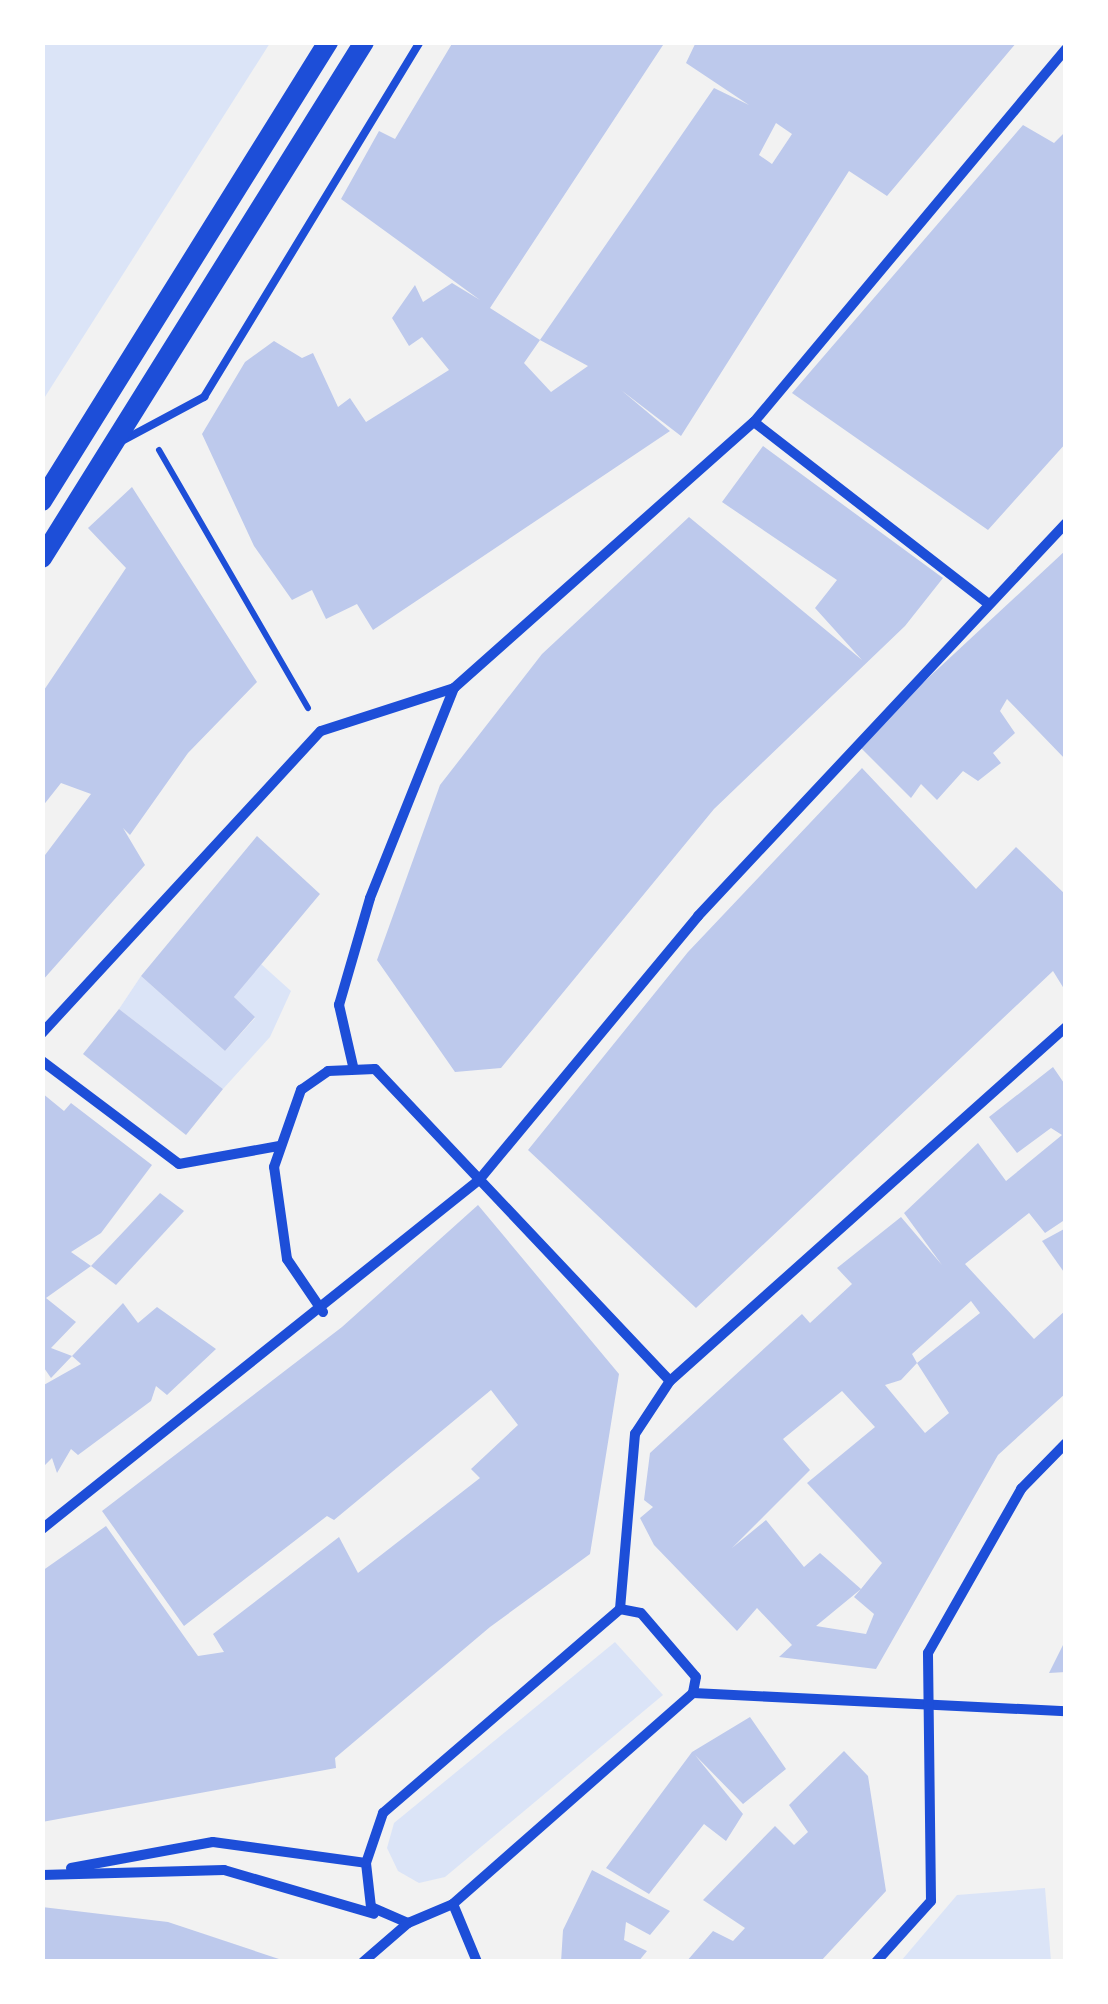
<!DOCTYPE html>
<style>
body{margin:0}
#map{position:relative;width:1108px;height:2004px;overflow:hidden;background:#f2f2f2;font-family:"DejaVu Sans",sans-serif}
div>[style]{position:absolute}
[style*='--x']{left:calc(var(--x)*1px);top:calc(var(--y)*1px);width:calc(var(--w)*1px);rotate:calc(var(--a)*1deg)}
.green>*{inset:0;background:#dbe4f7}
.building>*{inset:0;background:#bdc9ec}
.path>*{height:6px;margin:-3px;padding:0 3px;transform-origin:3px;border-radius:3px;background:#1d4ed8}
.service>*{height:8px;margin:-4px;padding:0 4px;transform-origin:4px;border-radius:4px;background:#1d4ed8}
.minor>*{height:10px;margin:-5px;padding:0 5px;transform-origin:5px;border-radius:5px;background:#1d4ed8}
.secondary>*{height:20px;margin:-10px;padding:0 10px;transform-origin:10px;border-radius:10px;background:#1d4ed8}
span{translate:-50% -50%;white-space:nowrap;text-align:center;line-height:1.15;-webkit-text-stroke:9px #fff;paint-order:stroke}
.frame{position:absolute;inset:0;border:45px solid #fff;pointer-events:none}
</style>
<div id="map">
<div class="green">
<i style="clip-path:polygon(43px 42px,270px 43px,43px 400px,42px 43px)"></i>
<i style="clip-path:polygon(261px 964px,291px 991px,270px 1037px,223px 1089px,119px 1009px,141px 976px,225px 1051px,255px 1018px,234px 997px)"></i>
<i style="clip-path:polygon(615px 1642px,663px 1695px,445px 1877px,419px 1883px,398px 1871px,387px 1848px,394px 1823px)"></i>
<i style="clip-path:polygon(1045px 1888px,1051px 1961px,901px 1961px,957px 1895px)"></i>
</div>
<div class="building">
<i style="clip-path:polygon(evenodd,453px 42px,665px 42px,490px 308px,540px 340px,524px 363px,551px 392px,588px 366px,540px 340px,714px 88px,749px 105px,686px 63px,696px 42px,1017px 42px,887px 196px,849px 171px,681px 436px,621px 390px,670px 431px,373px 630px,357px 604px,326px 619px,312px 590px,292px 600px,254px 546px,202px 434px,245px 362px,274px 341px,302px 358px,313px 353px,338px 407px,350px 398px,366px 422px,449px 370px,422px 337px,409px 346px,392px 318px,415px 285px,423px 302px,452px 283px,480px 300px,341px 199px,379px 131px,395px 139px,453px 42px,776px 123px,792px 134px,772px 164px,759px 155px,776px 123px)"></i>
<i style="clip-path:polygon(1023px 125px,1054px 143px,1066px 131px,1066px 443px,988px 530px,792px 393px)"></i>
<i style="clip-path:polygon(763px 446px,943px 578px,905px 626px,714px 809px,501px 1068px,455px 1072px,377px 960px,440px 785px,542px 654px,689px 517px,862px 660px,815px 608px,837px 580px,722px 502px)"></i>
<i style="clip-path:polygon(132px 487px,257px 682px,188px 753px,130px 835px,123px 828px,145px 865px,42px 981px,42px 859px,91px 794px,61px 783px,42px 807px,42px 693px,126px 568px,88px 528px)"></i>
<i style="clip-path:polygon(1066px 550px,1066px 760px,1007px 699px,1000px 711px,1015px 733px,993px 753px,1001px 763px,978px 781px,963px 771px,937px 800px,921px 784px,911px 798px,857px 744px)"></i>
<i style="clip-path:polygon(862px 768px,976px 889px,1016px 847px,1066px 895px,1066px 992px,1053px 971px,696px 1308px,528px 1150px,688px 952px)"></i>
<i style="clip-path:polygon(257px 836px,320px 894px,234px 997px,255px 1017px,225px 1051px,141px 976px)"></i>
<i style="clip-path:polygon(119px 1009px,223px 1089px,186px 1135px,83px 1054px)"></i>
<i style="clip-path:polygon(evenodd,1053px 1067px,1066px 1086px,1066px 1219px,1045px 1233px,1029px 1213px,965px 1264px,1034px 1339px,1066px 1310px,1066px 1393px,998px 1455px,876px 1669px,779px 1657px,792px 1645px,757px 1608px,737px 1631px,654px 1545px,640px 1518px,653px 1507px,644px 1500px,650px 1453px,802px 1314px,810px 1323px,852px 1284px,837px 1268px,901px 1217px,942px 1265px,904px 1213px,978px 1143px,1006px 1181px,1062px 1135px,1051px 1128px,1017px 1153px,989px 1117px,1053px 1067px,971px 1301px,980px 1313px,917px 1363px,949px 1413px,925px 1433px,885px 1385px,901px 1380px,917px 1363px,912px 1354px,971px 1301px,1053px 1067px,842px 1391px,875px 1427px,807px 1483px,882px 1563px,861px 1589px,820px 1553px,804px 1567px,766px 1520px,732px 1548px,810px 1470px,783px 1439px,842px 1391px,1053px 1067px,861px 1589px,854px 1597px,874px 1614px,866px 1634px,816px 1626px,861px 1589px)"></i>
<i style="clip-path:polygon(42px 1093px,64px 1111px,71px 1103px,152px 1165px,101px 1233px,71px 1252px,91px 1266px,46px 1298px,76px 1322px,51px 1348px,72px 1356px,123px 1303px,138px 1323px,157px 1307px,216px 1349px,167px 1395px,156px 1386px,151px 1401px,78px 1455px,71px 1449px,57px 1473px,52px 1458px,42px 1468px,42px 1386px,81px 1364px,72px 1356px,51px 1378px,42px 1365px)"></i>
<i style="clip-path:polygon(160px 1193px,184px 1211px,116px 1285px,91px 1266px)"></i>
<i style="clip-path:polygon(478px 1205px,619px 1374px,590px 1554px,490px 1627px,335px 1758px,336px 1768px,42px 1822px,42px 1571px,106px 1526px,198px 1656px,224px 1652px,213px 1634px,339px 1537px,358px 1573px,480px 1478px,471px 1469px,518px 1425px,491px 1390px,334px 1520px,327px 1516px,184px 1626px,102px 1511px,342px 1327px)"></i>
<i style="clip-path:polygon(1066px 1228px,1066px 1275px,1042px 1241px)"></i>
<i style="clip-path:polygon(1066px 1639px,1066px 1672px,1049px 1673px)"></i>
<i style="clip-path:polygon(750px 1717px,786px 1769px,743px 1804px,695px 1755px,743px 1814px,726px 1841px,704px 1824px,649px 1894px,606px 1868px,692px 1752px)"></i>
<i style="clip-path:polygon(844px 1751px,868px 1776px,886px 1891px,820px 1962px,686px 1962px,713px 1931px,733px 1941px,745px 1928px,703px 1900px,775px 1826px,794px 1845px,808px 1832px,789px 1805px)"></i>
<i style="clip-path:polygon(592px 1870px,670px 1911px,650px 1935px,626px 1922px,624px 1940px,647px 1951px,638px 1962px,561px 1962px,563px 1930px)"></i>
<i style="clip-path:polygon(42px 1907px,168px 1922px,288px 1962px,42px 1962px)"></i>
</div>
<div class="path">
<i style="--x:159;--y:450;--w:298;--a:60"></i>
</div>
<div class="service">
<i style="--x:118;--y:443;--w:98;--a:-28.1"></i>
<i style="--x:204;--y:397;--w:416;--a:-58.7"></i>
</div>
<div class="minor">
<i style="--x:754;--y:422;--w:297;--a:37.8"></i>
<i style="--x:42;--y:1033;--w:411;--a:-47.3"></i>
<i style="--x:321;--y:731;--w:140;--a:-17.9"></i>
<i style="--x:42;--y:1061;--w:171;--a:36.9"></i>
<i style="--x:179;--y:1164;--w:102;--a:-10.2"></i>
<i style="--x:353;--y:1066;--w:63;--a:-102.9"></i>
<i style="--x:339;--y:1005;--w:111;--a:-73.8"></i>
<i style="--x:370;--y:898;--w:226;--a:-68.2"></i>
<i style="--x:454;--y:688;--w:401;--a:-41.6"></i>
<i style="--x:754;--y:422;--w:486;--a:-50.1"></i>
<i style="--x:323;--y:1312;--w:64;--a:-124.2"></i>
<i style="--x:287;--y:1259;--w:93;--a:-98"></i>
<i style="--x:274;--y:1167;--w:82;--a:-70.7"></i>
<i style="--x:301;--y:1090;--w:33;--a:-35"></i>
<i style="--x:328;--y:1071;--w:47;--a:-2.4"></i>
<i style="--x:375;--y:1069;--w:429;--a:46.6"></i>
<i style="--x:42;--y:1529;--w:559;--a:-38.61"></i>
<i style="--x:479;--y:1180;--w:343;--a:-50.3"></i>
<i style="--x:698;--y:916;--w:538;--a:-46.88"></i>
<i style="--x:620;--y:1609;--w:21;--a:11"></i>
<i style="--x:641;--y:1613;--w:84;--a:49.3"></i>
<i style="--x:696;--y:1677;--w:16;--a:101"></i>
<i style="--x:693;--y:1693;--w:320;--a:138.7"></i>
<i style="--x:453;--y:1904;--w:49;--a:157.1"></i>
<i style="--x:408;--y:1923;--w:40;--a:-156.6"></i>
<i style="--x:371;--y:1907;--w:44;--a:-96.5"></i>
<i style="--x:366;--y:1863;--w:53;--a:-71.2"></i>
<i style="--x:383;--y:1813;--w:313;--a:-40.7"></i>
<i style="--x:620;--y:1609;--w:176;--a:-85.1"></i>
<i style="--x:635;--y:1434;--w:64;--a:-56.6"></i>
<i style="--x:670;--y:1381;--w:531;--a:-41.79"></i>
<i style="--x:693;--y:1693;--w:373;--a:2.8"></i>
<i style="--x:71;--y:1868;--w:144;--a:-10.4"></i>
<i style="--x:213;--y:1842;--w:154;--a:7.8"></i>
<i style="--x:42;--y:1875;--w:182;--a:-1.6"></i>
<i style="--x:224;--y:1870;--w:156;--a:16.3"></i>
<i style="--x:453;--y:1904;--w:63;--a:67.5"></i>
<i style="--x:363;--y:1962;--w:60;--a:-40.9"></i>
<i style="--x:876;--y:1962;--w:82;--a:-48"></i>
<i style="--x:931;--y:1901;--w:248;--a:-90.7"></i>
<i style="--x:928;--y:1653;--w:189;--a:-60.4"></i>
<i style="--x:1021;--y:1489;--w:64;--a:-45.6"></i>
</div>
<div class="secondary">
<i style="--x:42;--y:501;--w:541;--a:-58.07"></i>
<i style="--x:42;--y:558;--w:608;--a:-58.03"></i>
</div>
<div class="frame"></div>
</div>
